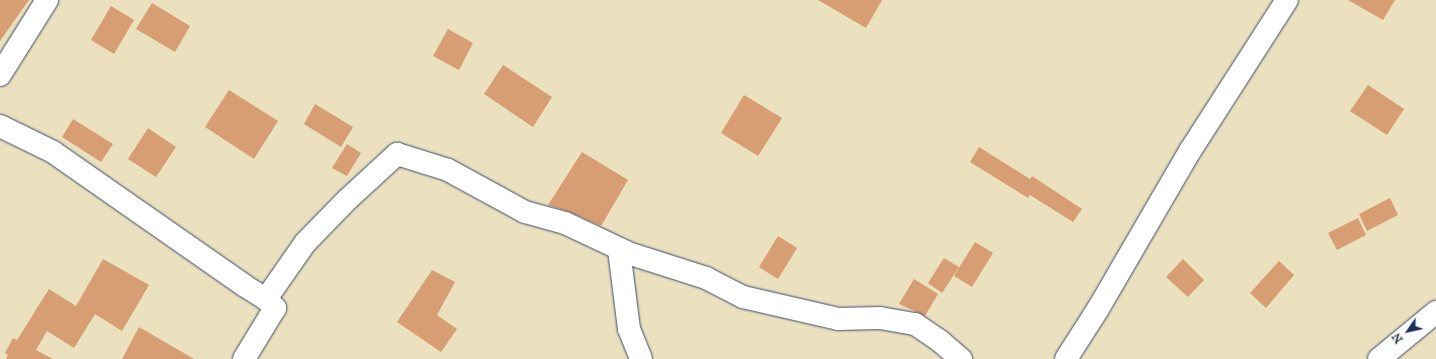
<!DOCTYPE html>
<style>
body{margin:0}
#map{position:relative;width:1436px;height:359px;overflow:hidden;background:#ebe1be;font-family:"IM FELL Great Primer",serif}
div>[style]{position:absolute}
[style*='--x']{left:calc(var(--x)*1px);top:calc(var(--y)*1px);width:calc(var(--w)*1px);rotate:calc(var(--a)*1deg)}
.building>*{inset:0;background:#d69e72}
.roads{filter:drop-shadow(0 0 1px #3a4a6c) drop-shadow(0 0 1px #3a4a6c)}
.street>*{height:22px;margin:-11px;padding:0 11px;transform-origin:11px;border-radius:11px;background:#fff}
span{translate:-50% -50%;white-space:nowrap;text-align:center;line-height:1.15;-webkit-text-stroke:4px #fcf5e5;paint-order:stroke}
.north{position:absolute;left:1388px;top:311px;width:40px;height:40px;-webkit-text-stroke:3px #fcf5e5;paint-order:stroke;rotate:236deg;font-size:11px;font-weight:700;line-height:16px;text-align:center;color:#1b2f5e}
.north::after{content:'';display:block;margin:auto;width:14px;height:18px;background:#1b2f5e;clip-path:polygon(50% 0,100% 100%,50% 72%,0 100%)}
</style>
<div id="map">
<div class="building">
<i style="clip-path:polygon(0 0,29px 0,0 41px)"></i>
<i style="clip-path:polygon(818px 0,882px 0,866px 28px)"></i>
<i style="clip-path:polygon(1348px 0,1395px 0,1383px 20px)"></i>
<i style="clip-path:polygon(152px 3px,190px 26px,175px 52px,136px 29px)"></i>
<i style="clip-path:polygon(111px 6px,134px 20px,114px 54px,91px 40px)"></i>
<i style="clip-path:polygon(448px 29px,473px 43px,459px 70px,433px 56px)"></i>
<i style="clip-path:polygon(503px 65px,552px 97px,533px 127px,484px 94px)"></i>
<i style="clip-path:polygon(1368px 85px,1404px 109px,1387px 135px,1350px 111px)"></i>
<i style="clip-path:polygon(229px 90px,278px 121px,254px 159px,205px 127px)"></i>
<i style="clip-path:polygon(744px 95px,782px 118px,758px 156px,721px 133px)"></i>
<i style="clip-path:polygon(315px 104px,353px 127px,341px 147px,304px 124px)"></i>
<i style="clip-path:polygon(73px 119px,113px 144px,101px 162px,62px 137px)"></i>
<i style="clip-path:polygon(148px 128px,176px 147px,156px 177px,128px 159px)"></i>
<i style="clip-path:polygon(347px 144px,361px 153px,347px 176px,332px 168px)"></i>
<i style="clip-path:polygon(979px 147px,1030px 179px,1032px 176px,1082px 209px,1073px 222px,1030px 195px,1028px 198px,970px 162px)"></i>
<i style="clip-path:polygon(582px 152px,628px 180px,601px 226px,570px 212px,548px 205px)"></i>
<i style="clip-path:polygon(1390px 198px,1398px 215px,1367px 231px,1359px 214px)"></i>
<i style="clip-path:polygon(1358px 218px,1366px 235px,1337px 250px,1328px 233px)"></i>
<i style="clip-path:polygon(778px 236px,797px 248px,778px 279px,759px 267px)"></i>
<i style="clip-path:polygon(975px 242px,993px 253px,972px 287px,954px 276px)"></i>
<i style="clip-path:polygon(944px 258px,959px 267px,942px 293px,928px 283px)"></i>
<i style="clip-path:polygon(103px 259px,149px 285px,122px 331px,95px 314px,74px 348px,47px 331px,36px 350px,53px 359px,6px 359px,8px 355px,5px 353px,13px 338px,17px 340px,49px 289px,76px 306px)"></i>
<i style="clip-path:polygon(1183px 259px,1204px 280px,1188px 297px,1166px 277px)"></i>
<i style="clip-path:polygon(1279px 261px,1294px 275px,1266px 308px,1250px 293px)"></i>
<i style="clip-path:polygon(432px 270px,455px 282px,437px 315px,457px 329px,441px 352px,397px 322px)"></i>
<i style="clip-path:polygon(914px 279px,938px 294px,925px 316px,899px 304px)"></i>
<i style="clip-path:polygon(139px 327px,194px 359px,122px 359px)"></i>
</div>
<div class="roads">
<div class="street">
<i style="--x:0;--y:75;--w:89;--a:-57.9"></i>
<i style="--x:0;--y:126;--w:59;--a:26.1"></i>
<i style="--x:53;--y:152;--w:234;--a:34.9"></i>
<i style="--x:245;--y:286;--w:25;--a:32"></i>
<i style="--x:266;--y:299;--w:13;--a:45"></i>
<i style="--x:275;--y:308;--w:60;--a:121.3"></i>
<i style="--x:619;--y:250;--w:80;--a:82.8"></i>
<i style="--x:629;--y:329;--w:32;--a:68"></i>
<i style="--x:266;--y:299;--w:68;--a:-55.1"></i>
<i style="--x:305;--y:243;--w:62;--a:-45.7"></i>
<i style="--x:348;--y:199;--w:67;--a:-42.6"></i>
<i style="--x:397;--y:154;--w:53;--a:17.4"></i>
<i style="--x:448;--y:170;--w:88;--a:28.6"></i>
<i style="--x:525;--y:212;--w:41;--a:15.4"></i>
<i style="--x:565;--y:223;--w:73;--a:25.2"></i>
<i style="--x:631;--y:254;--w:79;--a:17.7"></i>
<i style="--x:706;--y:278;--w:42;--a:27.2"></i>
<i style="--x:743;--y:297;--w:98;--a:13"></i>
<i style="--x:838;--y:319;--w:42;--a:-1.4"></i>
<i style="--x:880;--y:318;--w:36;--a:10"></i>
<i style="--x:915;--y:324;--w:30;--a:34"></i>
<i style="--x:940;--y:341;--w:28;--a:41"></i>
<i style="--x:1066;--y:359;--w:59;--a:-57.4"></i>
<i style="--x:1098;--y:309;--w:183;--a:-59.8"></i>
<i style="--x:1190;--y:151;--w:179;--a:-57.3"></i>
<i style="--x:1379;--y:359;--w:74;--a:-39.5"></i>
</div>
</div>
<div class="north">N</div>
</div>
